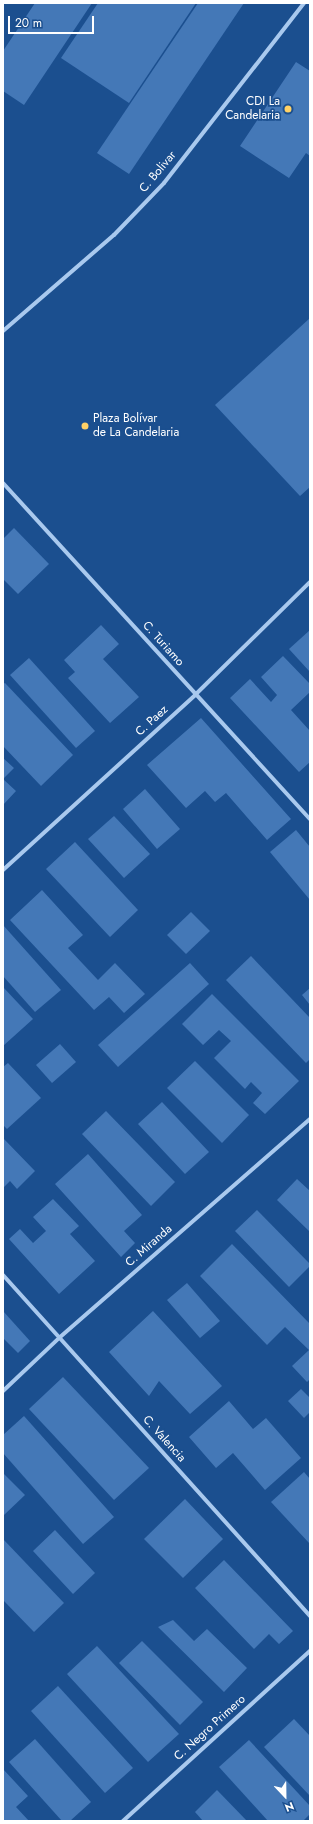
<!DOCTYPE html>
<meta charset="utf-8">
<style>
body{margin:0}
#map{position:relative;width:313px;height:1824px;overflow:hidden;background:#1b4f8f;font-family:Jost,sans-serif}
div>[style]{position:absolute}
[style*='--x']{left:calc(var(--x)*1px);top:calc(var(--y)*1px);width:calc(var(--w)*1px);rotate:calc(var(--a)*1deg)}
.building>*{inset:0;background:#4478b7}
.minor>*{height:4px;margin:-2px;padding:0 2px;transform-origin:2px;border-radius:2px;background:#a9c9ee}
.dots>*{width:11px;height:11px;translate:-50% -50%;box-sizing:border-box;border:2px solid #1b4f8f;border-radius:50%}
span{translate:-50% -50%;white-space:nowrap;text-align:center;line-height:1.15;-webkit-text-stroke:3.5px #1b4f8f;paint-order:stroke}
.poi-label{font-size:12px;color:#fff}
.right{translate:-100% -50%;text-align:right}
.left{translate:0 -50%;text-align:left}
.street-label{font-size:12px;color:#fff}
.frame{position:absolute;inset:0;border:4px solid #fff;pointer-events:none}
.north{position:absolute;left:265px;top:1776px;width:40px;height:40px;-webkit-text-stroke:3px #1b4f8f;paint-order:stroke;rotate:158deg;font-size:11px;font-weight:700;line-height:16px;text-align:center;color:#fff}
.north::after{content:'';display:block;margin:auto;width:14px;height:18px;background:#fff;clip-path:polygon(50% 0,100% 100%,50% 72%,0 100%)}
.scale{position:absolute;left:8px;top:16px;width:86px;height:18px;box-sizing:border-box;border:2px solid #fff;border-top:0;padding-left:5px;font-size:12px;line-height:14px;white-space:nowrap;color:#fff;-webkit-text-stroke:3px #1b4f8f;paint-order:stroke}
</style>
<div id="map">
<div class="building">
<i style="clip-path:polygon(35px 3px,92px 3px,24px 105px,3px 91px,3px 51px)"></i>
<i style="clip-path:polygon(98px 3px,196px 3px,129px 103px,61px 58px)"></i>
<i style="clip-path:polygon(198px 3px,244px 3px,129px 174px,97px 153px)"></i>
<i style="clip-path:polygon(296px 62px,310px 71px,310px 156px,306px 153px,289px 178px,240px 146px)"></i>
<i style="clip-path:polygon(310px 318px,310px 487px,300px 496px,215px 405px)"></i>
<i style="clip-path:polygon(14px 528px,49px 564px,18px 594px,3px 579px,3px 539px)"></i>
<i style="clip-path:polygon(101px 625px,119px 644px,103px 659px,139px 697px,110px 723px,68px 678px,75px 672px,64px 660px)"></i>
<i style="clip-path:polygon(310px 630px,310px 672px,289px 649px)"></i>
<i style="clip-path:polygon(283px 656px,310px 684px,310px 692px,291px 710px,310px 731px,310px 762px,299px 772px,230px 698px,250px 679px,271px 702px,277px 695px,261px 677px)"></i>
<i style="clip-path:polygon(29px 658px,95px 731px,76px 748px,10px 675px)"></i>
<i style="clip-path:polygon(5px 683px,73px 755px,41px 786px,3px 746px,3px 684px)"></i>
<i style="clip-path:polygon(201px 718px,291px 819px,267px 840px,226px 793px,215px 802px,205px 791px,186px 808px,147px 765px)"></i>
<i style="clip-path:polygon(3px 758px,14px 768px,3px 779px,16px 791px,3px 805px)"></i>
<i style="clip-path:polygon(145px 789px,180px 829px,157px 849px,123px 809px)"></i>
<i style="clip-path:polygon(114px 816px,150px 854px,124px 878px,88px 839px)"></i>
<i style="clip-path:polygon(296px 830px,310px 847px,310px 900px,270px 852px)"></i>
<i style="clip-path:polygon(75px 842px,138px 910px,110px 937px,46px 869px)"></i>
<i style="clip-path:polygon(42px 890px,83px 935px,68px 948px,98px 980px,115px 963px,145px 994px,124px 1013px,109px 997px,94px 1010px,10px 920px)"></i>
<i style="clip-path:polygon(191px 912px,210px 931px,186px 954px,167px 935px)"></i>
<i style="clip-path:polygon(3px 925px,61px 990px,35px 1012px,3px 976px)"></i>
<i style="clip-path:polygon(251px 956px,310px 1018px,310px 1059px,306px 1063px,226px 980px)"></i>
<i style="clip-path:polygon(190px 963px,209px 984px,118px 1067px,98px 1045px)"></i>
<i style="clip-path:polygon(3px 987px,33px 1019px,3px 1046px)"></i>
<i style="clip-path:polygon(310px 988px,310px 1005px,302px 995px)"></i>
<i style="clip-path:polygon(212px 994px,299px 1081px,265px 1114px,253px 1103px,262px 1093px,251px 1082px,245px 1089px,214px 1058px,231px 1041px,219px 1030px,203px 1045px,182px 1024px)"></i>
<i style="clip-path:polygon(60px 1044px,76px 1062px,52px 1083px,36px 1065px)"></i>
<i style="clip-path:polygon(195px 1061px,249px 1115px,222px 1143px,167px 1088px)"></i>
<i style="clip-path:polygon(8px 1063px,41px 1098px,7px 1129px,3px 1125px,3px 1067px)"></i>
<i style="clip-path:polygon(162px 1102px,209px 1152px,185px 1174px,138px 1124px)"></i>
<i style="clip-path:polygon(106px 1111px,175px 1182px,151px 1206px,82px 1134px)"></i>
<i style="clip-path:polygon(3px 1138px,35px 1171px,17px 1189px,10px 1181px,3px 1188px)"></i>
<i style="clip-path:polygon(88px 1154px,142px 1215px,124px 1231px,135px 1243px,121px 1257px,55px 1184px)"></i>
<i style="clip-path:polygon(297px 1179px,310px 1191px,310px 1232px,277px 1200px)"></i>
<i style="clip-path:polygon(53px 1199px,79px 1226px,70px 1234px,95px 1261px,59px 1294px,9px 1239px,20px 1229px,33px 1243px,46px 1231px,33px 1217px)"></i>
<i style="clip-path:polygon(257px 1210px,310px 1264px,310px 1266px,289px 1287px,235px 1231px)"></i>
<i style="clip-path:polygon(232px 1244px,310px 1324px,310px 1379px,307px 1382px,292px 1366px,309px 1350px,285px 1327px,267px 1345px,200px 1276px)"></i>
<i style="clip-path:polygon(187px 1283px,220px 1321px,200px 1338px,167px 1300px)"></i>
<i style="clip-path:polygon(3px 1311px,30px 1341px,18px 1353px,3px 1338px)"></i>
<i style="clip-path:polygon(153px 1311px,222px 1386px,190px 1414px,159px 1381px,149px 1396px,109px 1352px)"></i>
<i style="clip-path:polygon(63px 1377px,149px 1468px,114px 1500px,29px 1409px)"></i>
<i style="clip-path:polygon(301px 1389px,310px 1398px,310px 1412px,304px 1418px,288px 1401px)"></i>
<i style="clip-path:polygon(229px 1401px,253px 1429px,266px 1418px,301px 1458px,265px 1490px,233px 1453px,216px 1468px,189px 1437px)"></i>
<i style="clip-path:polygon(24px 1416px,114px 1517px,83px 1544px,3px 1453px,3px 1435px)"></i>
<i style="clip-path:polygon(304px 1472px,310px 1479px,310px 1544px,271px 1502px)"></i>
<i style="clip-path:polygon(3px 1473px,25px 1495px,4px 1515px,3px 1514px)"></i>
<i style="clip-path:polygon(185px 1499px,223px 1539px,183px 1578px,144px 1539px)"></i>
<i style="clip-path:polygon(55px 1530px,95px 1573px,73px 1594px,33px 1551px)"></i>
<i style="clip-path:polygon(3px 1539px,64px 1603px,34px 1632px,3px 1600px)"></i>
<i style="clip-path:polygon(224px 1560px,293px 1631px,279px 1644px,269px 1634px,254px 1649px,195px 1588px)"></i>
<i style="clip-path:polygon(173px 1620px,194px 1641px,207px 1629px,247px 1668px,224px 1692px,158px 1627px)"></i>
<i style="clip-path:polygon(142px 1641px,203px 1702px,180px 1725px,119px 1663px)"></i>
<i style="clip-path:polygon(97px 1646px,179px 1734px,148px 1762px,67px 1674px)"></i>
<i style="clip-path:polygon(58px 1686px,133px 1768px,105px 1793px,31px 1711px)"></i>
<i style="clip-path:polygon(294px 1719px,310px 1736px,310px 1796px,264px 1747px)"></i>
<i style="clip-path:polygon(35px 1739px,91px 1802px,70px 1821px,62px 1821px,9px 1762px)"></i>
<i style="clip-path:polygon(249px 1740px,310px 1806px,310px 1814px,303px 1821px,268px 1821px,219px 1767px)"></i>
<i style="clip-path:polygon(3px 1769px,28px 1796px,16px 1807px,29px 1821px,3px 1821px)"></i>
<i style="clip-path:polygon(217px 1790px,247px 1821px,203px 1821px,195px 1812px)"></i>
</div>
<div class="minor">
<i style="--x:3;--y:331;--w:147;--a:-40.9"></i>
<i style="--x:114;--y:235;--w:72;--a:-46.1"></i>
<i style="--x:164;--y:183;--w:228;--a:-52.1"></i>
<i style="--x:3;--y:483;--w:455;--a:47.6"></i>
<i style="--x:3;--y:870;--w:260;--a:-42.3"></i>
<i style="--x:195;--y:695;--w:161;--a:-44.5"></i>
<i style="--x:3;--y:1275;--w:459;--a:48"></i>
<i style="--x:3;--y:1391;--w:77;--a:-43.4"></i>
<i style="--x:59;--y:1338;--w:333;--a:-41.1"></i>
<i style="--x:123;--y:1821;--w:253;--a:-42.3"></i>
</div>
<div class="dots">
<i style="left:288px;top:109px;background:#ffd166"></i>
<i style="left:85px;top:426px;background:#ffd166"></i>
</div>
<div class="poi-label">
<span class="right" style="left:280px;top:109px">CDI La<br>Candelaria</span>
<span class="left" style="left:93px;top:426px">Plaza Bolívar<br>de La Candelaria</span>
</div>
<div class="street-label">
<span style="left:158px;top:172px;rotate:-50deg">C. Bolivar</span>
<span style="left:163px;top:644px;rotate:48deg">C. Turiamo</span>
<span style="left:152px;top:721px;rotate:-42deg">C. Paez</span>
<span style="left:149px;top:1246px;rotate:-41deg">C. Miranda</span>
<span style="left:164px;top:1439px;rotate:48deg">C. Valencia</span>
<span style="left:210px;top:1728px;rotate:-42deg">C. Negro Primero</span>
</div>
<div class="frame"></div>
<div class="north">N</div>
<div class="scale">20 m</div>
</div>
